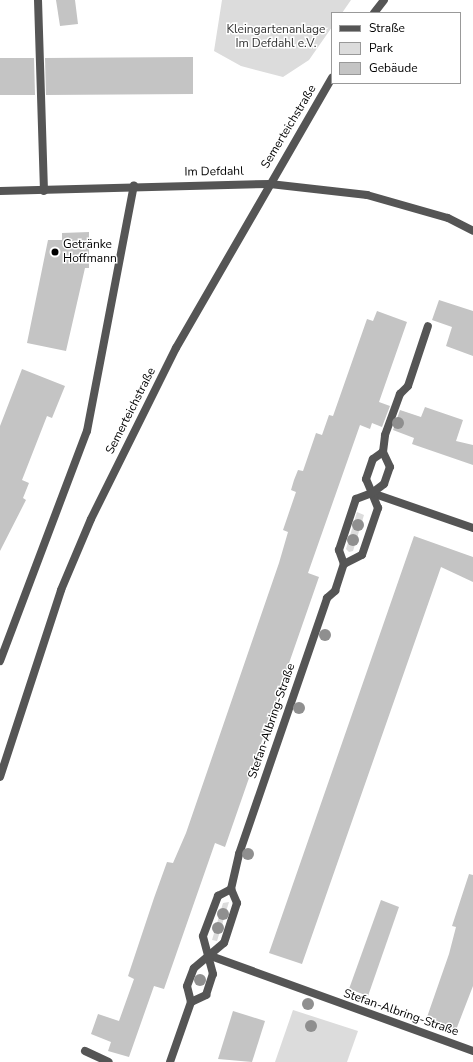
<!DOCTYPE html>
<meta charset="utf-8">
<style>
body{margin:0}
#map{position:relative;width:473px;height:1062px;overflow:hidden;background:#fff;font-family:"Nunito Sans",sans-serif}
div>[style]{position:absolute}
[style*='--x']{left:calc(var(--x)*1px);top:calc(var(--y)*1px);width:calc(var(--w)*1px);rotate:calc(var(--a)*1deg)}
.green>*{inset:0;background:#dcdcdc}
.building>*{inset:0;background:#c4c4c4}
.minor>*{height:8px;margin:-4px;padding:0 4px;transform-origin:4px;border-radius:4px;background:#555}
.trees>*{width:12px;height:12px;margin:-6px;border-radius:50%;background:#8f8f8f}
.dots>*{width:11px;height:11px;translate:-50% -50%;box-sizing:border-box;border:2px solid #fff;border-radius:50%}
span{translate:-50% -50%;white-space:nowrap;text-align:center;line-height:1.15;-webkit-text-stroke:3px #fff;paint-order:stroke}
.park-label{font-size:12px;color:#333}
.street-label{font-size:12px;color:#000}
.poi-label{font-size:12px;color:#000}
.left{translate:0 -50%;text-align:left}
.legend{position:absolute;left:331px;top:12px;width:130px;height:72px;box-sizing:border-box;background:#fff;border:1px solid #999;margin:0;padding:5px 7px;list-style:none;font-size:12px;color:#000}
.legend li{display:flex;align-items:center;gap:8px;height:20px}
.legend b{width:20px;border:1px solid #999}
</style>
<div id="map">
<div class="green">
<i style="clip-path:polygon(222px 0,351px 0,342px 13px,332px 13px,332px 27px,309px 60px,283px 77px,241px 66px,214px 51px)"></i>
<i style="clip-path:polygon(357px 512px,364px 515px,353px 551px,349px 552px,346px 549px)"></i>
<i style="clip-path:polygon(229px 902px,217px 941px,212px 940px,223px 903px)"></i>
<i style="clip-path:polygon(293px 1010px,358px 1031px,347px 1062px,275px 1062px)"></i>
</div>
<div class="building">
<i style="clip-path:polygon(56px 0,75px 0,78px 24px,60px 26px)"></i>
<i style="clip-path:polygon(193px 57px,193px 94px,46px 95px,45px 58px)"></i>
<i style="clip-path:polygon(0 58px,34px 58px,35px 95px,0 95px)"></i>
<i style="clip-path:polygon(89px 232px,89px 268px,85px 268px,66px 351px,27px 343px,48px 240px,62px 240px,62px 233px)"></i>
<i style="clip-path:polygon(439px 300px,473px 311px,473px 356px,446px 346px,452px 327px,432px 320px)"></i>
<i style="clip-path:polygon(377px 311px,407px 322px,379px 402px,390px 406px,382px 427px,372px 423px,370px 429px,360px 425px,308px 573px,319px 577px,225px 847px,215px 843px,164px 989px,154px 986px,129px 1057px,108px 1051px,111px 1042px,91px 1034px,98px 1014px,119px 1021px,134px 979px,128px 976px,154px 898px,167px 862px,173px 863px,186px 833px,279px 563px,288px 532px,283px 530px,296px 492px,291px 490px,294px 480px,298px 470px,303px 471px,316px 433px,322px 435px,329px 415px,333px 416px,367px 319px,373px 321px)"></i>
<i style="clip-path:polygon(22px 369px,65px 386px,52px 418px,47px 416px,22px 480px,29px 483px,23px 498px,26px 500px,0 551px,0 426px)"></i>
<i style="clip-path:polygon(425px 407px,463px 420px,456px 441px,473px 445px,473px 465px,412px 444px,414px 438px,393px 430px,400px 410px,421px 417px)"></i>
<i style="clip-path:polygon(414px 536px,473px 557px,473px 582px,441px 567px,302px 964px,269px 953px)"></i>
<i style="clip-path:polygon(469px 874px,473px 875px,473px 986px,456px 1030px,426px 1020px,449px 954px,456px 927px,452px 926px)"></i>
<i style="clip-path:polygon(381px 900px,399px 907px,368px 996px,349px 989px)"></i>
<i style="clip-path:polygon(233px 1011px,265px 1021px,252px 1062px,218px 1059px)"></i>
</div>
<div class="minor">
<i style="--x:38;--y:0;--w:191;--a:88.2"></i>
<i style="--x:374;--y:13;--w:16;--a:-52"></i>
<i style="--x:0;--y:191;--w:270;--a:-1.5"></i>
<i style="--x:270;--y:184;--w:98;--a:6.5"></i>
<i style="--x:367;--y:195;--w:84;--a:15.9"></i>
<i style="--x:448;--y:218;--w:28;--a:27"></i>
<i style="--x:372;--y:493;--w:15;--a:-113"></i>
<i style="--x:366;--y:479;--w:21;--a:-71"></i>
<i style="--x:373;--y:459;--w:12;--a:-35"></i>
<i style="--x:344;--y:564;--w:15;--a:-110"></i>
<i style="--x:339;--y:550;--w:54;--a:-71.6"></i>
<i style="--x:356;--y:499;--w:17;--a:-21"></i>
<i style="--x:372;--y:493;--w:107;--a:19.1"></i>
<i style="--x:0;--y:661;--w:246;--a:-69.3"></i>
<i style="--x:87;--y:431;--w:250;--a:-79.2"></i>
<i style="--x:0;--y:777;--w:197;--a:-71.9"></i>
<i style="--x:61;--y:590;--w:77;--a:-67.1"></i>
<i style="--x:91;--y:519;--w:191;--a:-63.6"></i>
<i style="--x:176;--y:348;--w:312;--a:-60"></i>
<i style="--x:208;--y:955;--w:282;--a:19.9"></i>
<i style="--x:191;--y:1002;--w:17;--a:-25"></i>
<i style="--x:206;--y:995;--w:22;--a:-72"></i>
<i style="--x:213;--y:974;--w:39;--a:-105"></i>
<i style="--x:203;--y:936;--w:43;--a:-69.4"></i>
<i style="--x:218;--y:896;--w:15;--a:-28"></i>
<i style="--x:85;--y:1051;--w:26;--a:25"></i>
<i style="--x:170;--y:1062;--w:64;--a:-70.7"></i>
<i style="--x:191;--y:1002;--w:16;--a:-104"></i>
<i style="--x:187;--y:986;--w:19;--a:-69"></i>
<i style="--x:194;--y:968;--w:39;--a:-40"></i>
<i style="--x:224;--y:943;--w:42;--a:-72"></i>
<i style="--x:237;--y:903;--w:15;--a:-113"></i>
<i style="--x:231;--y:889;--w:36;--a:-77"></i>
<i style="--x:239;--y:854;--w:271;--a:-71"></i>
<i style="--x:327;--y:598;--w:11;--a:-41"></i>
<i style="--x:335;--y:591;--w:28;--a:-72"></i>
<i style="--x:344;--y:564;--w:20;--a:-27"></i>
<i style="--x:362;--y:555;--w:50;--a:-71.2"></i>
<i style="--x:378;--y:508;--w:16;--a:-112"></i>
<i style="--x:372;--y:493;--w:15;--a:-37"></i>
<i style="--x:384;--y:484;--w:18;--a:-71"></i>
<i style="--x:390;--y:467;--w:17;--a:-115"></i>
<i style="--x:383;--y:452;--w:17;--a:-83"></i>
<i style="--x:385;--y:435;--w:44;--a:-69.9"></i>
<i style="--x:400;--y:394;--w:11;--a:-45"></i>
<i style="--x:408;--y:386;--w:63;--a:-71.6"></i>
</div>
<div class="trees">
<i style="left:398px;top:423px"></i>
<i style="left:358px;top:525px"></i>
<i style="left:353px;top:540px"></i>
<i style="left:325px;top:635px"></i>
<i style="left:299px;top:708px"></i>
<i style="left:248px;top:854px"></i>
<i style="left:223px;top:914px"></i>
<i style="left:218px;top:928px"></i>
<i style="left:200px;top:980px"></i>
<i style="left:308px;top:1004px"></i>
<i style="left:311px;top:1026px"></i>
</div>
<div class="dots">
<i style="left:55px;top:252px;background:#000"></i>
</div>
<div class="park-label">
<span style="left:276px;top:37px">Kleingartenanlage<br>Im Defdahl e.V.</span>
</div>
<div class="street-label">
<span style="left:289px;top:127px;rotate:-59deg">Semerteichstraße</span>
<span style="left:214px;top:172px;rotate:-1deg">Im Defdahl</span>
<span style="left:131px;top:411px;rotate:-63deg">Semerteichstraße</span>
<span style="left:272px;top:721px;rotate:-71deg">Stefan-Albring-Straße</span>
<span style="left:401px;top:1013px;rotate:19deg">Stefan-Albring-Straße</span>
</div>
<div class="poi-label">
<span class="left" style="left:63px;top:252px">Getränke<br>Hoffmann</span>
</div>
<ul class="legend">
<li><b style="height:5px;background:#555"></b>Straße</li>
<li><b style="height:11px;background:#dcdcdc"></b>Park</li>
<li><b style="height:11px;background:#c4c4c4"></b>Gebäude</li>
</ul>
</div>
